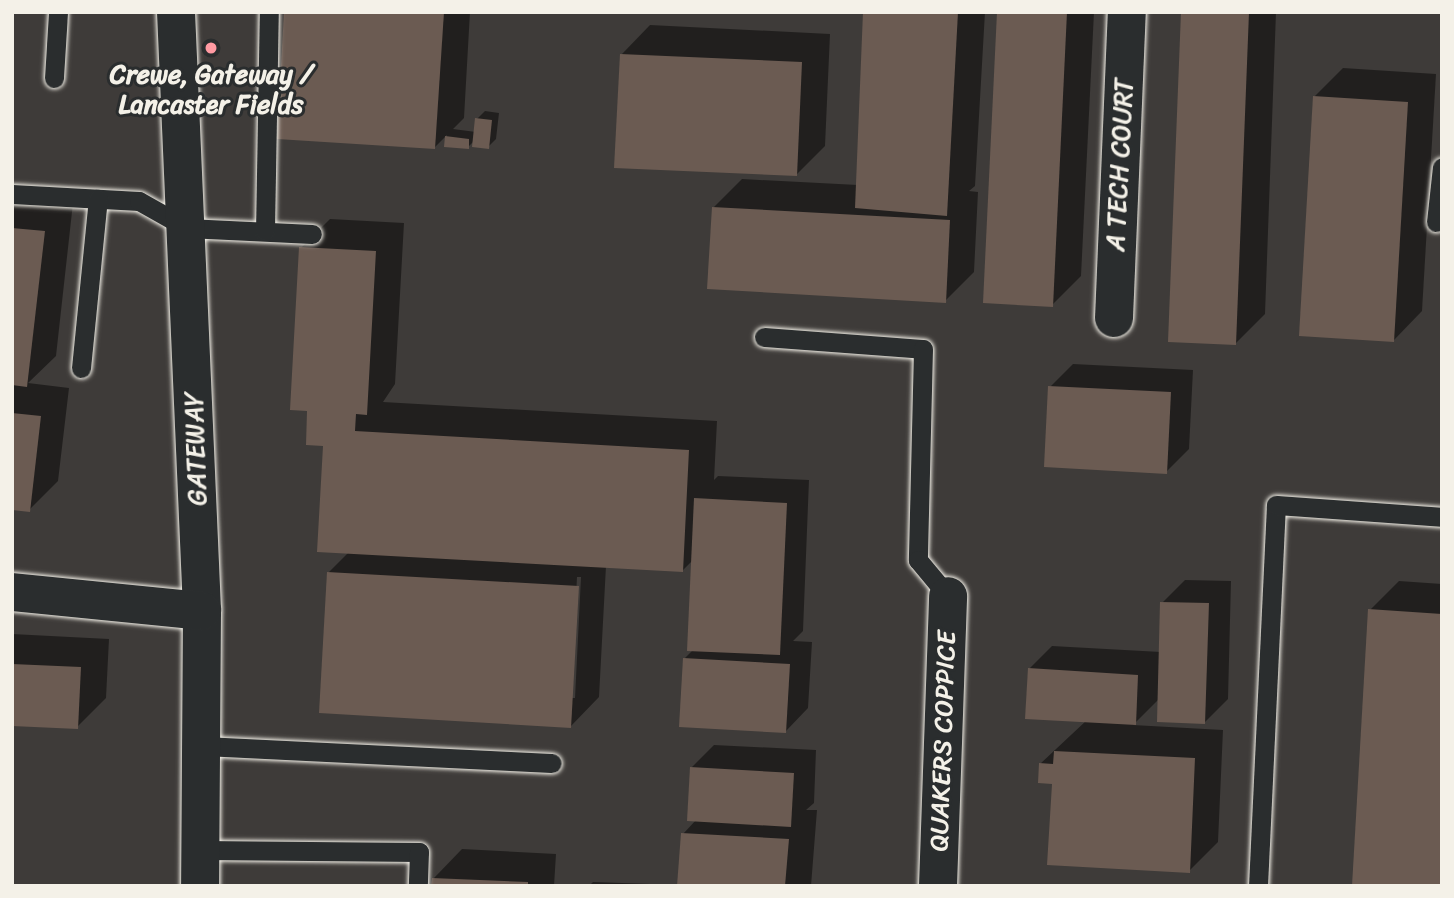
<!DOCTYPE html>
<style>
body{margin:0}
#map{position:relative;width:1454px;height:898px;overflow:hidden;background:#2a2d2e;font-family:Sriracha,sans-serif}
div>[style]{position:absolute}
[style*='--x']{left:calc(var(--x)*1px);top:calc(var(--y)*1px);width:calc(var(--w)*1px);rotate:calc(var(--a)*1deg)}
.built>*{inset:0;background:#3e3b39}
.shadow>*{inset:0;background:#0007}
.building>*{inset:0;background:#6b5b52}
.roads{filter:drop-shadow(0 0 2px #f4f1e8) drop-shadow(0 0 2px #f4f1e8)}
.lane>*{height:19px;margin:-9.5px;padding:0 9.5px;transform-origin:9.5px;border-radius:9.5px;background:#2a2d2e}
.street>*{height:38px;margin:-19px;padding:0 19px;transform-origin:19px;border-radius:19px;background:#2a2d2e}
.dots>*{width:19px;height:19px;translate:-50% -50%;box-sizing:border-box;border:4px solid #2a2d2e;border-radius:50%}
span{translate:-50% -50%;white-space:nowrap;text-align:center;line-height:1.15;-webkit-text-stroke:6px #2a2d2e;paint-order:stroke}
.poi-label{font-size:26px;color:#f4f1e8;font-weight:700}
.street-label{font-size:26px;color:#f4f1e8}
.frame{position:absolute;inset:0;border:14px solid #f4f1e8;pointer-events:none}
</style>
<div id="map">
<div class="built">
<i style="clip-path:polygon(12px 12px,1442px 12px,1442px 886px,12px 886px)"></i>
</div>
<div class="shadow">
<i style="clip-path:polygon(286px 12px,470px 12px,464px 118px,453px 129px,476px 132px,477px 119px,485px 111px,499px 113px,496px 139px,488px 147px,474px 141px,468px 147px,446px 145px,447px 135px,435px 147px)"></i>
<i style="clip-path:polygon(865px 12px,985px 12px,975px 186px,969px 191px,978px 192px,974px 272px,945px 301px,713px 208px,742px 179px,858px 185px)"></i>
<i style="clip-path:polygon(999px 12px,1094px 12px,1081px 276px,1052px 305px)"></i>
<i style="clip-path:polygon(1182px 12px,1276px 12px,1265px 314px,1236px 343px)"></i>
<i style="clip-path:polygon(650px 25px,830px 34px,825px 146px,796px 175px,622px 54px)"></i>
<i style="clip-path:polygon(1343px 68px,1436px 74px,1422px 311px,1394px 340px,1314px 97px)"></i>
<i style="clip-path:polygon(12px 196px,73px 203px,56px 356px,28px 383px,69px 388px,58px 481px,29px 510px,12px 508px)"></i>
<i style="clip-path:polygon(evenodd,330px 219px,404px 223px,395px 384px,383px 402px,717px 421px,714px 480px,718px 476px,809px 480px,803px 631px,793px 641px,812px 642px,808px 708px,786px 731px,685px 658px,693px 650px,693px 560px,682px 571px,606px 566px,599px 697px,571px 726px,328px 573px,349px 552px,325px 444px,309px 409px,301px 248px,330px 219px,577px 577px,581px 577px,575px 698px,571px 698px,577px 577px)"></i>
<i style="clip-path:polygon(1073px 364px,1193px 370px,1189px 449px,1166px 472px,1050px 387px)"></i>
<i style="clip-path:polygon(1185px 580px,1231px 581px,1228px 699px,1205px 722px,1159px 699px,1133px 725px,1223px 730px,1218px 842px,1189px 871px,1054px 782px,1040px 764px,1087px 720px,1029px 669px,1052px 646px,1161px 652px,1162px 603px)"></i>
<i style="clip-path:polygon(1399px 581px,1442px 584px,1442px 886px,1370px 610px)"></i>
<i style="clip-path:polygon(12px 634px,109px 639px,106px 698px,77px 727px,12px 724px)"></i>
<i style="clip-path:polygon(714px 745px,816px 750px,814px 803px,806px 810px,817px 810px,811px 886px,589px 886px,593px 882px,679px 885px,683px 834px,696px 820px,691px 768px)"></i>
<i style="clip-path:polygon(462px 849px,556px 854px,554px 886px,433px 886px,434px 878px)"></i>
</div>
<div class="building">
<i style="clip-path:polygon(284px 12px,444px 12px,435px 149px,277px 139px)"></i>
<i style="clip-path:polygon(863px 12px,958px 12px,947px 216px,855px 208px)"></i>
<i style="clip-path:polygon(997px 12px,1067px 12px,1053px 307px,983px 303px)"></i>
<i style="clip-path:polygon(1181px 12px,1249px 12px,1236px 345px,1168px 342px)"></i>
<i style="clip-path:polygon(620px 54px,802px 62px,797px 176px,614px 168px)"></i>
<i style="clip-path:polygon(1313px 96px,1408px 102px,1394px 342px,1299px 336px)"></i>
<i style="clip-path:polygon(475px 118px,492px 120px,489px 149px,472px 147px)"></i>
<i style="clip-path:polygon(445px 136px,469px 139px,469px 149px,444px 147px)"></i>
<i style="clip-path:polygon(712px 207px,950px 220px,946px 303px,707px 289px)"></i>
<i style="clip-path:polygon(12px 228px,45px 231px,27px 387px,12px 385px)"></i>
<i style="clip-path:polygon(299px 247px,376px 251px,367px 415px,356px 414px,355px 431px,689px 450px,683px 572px,317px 552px,323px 446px,306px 445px,307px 411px,290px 410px)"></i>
<i style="clip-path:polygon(1048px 386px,1171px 392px,1167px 474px,1044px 467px)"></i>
<i style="clip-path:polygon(12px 413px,41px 416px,30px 512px,12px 510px)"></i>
<i style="clip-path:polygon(694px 498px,787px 503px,780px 655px,687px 651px)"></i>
<i style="clip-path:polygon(327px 572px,579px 586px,571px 728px,319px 713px)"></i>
<i style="clip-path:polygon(1160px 602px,1209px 603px,1205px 724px,1157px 722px)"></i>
<i style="clip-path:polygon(1368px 609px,1442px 614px,1442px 886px,1352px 886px)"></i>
<i style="clip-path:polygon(683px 658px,790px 664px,786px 733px,679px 727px)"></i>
<i style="clip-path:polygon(12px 664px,81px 667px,78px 729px,12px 726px)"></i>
<i style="clip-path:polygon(1028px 668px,1138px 675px,1136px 725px,1025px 719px)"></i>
<i style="clip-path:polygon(1054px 751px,1195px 758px,1190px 873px,1047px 865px,1052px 784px,1038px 783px,1039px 763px,1053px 764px)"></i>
<i style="clip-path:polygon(690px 767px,794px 773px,791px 827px,687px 821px)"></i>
<i style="clip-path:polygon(681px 833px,789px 839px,785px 886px,677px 886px)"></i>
<i style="clip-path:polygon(432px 878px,528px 882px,528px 886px,431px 886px)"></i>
</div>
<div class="roads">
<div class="lane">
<i style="--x:54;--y:78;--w:66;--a:-86.5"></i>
<i style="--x:12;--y:194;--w:127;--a:3.2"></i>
<i style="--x:139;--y:201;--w:55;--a:29.4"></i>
<i style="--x:187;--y:228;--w:125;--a:2.7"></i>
<i style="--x:1436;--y:222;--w:55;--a:-83.8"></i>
<i style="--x:265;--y:231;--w:219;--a:-89"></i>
<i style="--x:764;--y:337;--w:159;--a:4.3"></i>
<i style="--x:923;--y:349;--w:211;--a:91.4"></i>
<i style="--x:918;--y:560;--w:47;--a:50.2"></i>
<i style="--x:81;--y:368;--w:170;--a:-84.3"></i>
<i style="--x:203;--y:746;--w:349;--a:2.8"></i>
<i style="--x:201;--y:850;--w:218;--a:0.5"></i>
<i style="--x:419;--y:852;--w:34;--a:92"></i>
<i style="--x:1258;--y:886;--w:381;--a:-87.3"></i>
<i style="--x:1276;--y:505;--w:166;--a:4.1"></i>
</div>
<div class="street">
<i style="--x:176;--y:12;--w:600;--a:87.51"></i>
<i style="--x:202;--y:611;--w:275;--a:90.4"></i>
<i style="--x:1114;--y:318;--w:306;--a:-87.6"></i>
<i style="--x:12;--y:592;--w:191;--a:5.7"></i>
<i style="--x:938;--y:886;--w:290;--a:-88"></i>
</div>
</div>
<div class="dots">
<i style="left:211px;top:48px;background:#ff9aa2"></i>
</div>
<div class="poi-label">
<span style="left:211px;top:90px">Crewe, Gateway /<br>Lancaster Fields</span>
</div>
<div class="street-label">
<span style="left:1120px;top:165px;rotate:-87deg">A TECH COURT</span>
<span style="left:196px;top:449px;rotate:-92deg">GATEWAY</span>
<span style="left:943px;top:741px;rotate:-88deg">QUAKERS COPPICE</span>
</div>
<div class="frame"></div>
</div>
